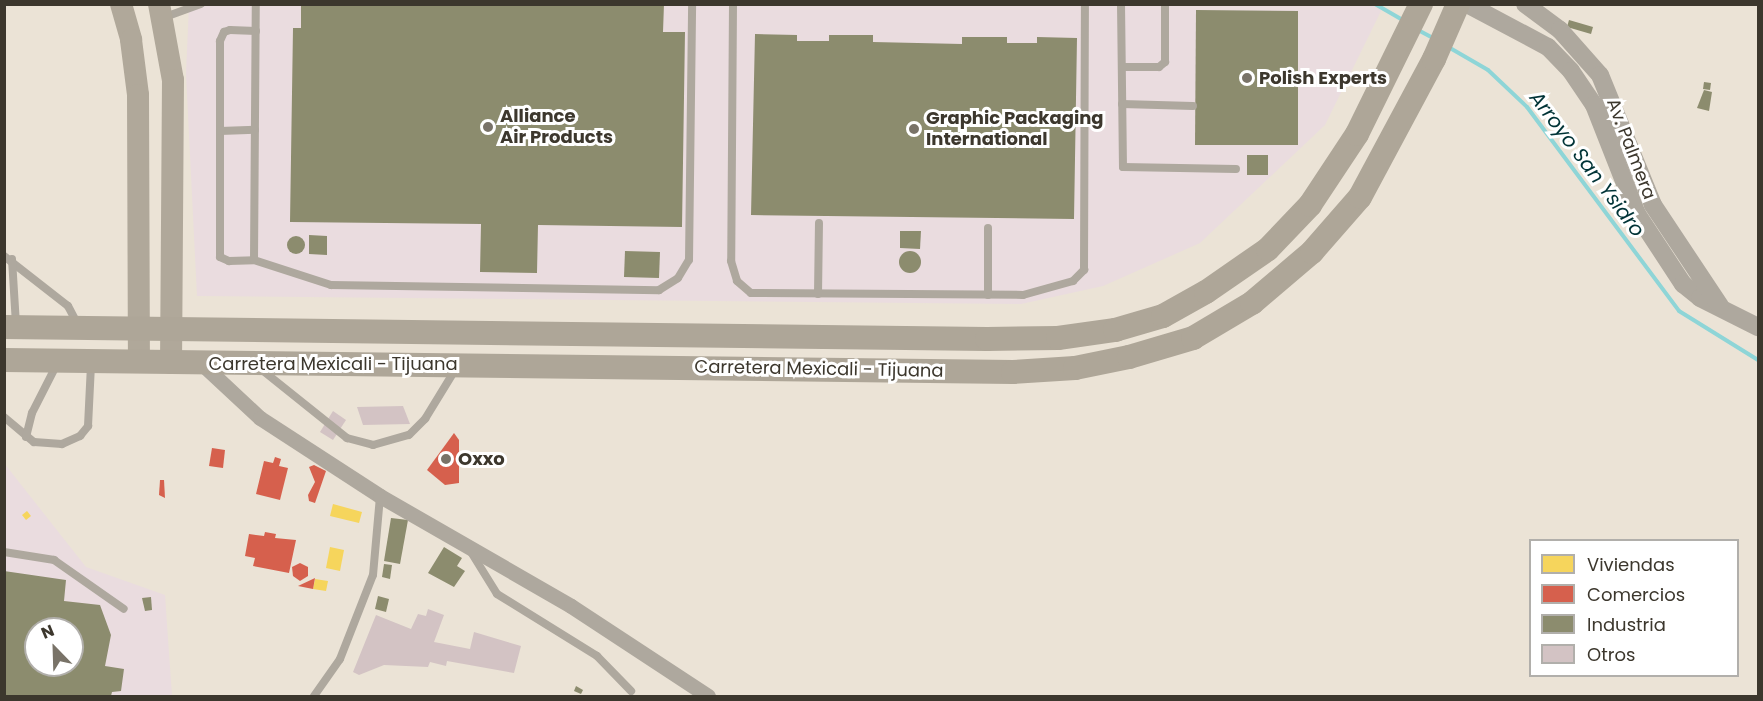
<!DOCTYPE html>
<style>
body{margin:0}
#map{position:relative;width:1763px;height:701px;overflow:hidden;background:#ebe3d6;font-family:Poppins,sans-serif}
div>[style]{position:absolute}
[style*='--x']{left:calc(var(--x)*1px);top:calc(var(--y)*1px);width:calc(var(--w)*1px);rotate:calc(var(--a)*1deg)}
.industrial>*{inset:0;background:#eadcdf}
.homes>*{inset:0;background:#f6d55c}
.shops>*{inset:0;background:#d6604d}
.industry>*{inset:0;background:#8c8c6e}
.round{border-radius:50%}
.stream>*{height:4px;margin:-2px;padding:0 2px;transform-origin:2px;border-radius:2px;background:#8ed5d7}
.building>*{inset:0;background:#d3c3c4}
.service>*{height:8px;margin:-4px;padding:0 4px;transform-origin:4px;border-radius:4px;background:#aea89e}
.minor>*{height:15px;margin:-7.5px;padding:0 7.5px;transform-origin:7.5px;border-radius:7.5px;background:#aea89e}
.tertiary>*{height:18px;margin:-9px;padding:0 9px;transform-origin:9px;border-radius:9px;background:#aea89e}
.primary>*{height:22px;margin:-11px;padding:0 11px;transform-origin:11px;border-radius:11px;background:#b0a89a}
.trunk>*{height:24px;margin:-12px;padding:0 12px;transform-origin:12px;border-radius:12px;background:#aea698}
.dots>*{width:16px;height:16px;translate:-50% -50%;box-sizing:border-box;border:3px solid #fff;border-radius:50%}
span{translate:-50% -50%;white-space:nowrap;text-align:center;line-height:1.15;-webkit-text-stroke:6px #fff;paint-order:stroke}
.poi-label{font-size:18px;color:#3c372d;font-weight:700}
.left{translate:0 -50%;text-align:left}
.street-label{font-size:18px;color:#3c372d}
.water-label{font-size:20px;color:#003336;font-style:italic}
.frame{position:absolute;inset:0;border:6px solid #3c372d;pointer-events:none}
.legend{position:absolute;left:1529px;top:539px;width:210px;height:138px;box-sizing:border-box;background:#fff;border:2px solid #b1afab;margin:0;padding:8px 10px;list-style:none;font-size:18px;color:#3c372d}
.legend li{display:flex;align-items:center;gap:12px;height:30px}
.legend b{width:30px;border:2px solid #b1afab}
.north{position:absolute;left:24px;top:617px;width:60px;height:60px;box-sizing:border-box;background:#fff;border:2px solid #b1afab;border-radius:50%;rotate:337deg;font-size:16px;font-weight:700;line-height:24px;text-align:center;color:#3c372d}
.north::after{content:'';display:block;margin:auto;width:21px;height:27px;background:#797368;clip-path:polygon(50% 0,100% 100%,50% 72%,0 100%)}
</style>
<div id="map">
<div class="industrial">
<i style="clip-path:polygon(189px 5px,1384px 5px,1325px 125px,1200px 243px,1103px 286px,1021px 304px,197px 296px,186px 74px)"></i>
<i style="clip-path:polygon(evenodd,4px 463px,86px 567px,165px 595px,172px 696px,5px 696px,4px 463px,36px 629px,72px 629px,72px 665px,36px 665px,36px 629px)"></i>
</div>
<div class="homes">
<i style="clip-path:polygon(333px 504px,362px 512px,359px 523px,330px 516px)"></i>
<i style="clip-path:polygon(27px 511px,31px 516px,26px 520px,22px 515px)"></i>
<i style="clip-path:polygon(330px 547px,344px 550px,340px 571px,326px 568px)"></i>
<i style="clip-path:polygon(315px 579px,328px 581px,326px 591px,313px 589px)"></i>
</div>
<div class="shops">
<i style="clip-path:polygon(454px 433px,459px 440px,459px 483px,445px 485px,427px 470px)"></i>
<i style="clip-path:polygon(212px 448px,225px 450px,223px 468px,209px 466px)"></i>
<i style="clip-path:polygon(275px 457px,281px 459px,279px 466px,288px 468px,280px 500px,256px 494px,264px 461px,273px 463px)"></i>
<i style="clip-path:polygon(314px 465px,326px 471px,315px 503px,309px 501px,308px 495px,315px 482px,309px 467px)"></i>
<i style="clip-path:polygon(160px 480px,164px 480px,165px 498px,159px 495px)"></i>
<i style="clip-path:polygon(265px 532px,276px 534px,275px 538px,296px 540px,289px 573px,253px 566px,255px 558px,245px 556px,249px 534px,264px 536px)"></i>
<i style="clip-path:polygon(300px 563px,308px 567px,308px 576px,300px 581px,293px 576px,292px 567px)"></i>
<i style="clip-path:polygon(315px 578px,313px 589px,298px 586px)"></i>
</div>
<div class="industry">
<i style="clip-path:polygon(301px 4px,664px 4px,663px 32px,685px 32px,682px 227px,538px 225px,537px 273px,480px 272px,481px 224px,290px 222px,293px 28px,301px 28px)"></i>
<i style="clip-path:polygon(1196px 10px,1298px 11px,1298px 145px,1195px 145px)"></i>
<i style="clip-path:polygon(1569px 20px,1593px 27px,1591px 34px,1567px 27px)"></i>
<i style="clip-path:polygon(755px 34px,797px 35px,797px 41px,829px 41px,829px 35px,873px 35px,873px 42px,962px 44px,962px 37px,1007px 37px,1007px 43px,1037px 43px,1037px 37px,1077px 38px,1074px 219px,751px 215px)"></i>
<i style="clip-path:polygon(1704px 82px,1711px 83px,1710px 90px,1703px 89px)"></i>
<i style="clip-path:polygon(1704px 90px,1712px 92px,1709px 111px,1697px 108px)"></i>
<i style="clip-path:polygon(1247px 155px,1268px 155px,1268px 175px,1247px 175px)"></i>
<i style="clip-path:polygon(900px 231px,921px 231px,920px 249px,900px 248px)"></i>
<i style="clip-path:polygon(309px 235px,327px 236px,327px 255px,309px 254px)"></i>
<i class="round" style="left:287px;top:236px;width:18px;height:18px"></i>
<i class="round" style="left:899px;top:251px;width:22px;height:22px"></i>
<i style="clip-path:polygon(625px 251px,660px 252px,659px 278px,624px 277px)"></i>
<i style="clip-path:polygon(391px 518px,408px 520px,400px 564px,384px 561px)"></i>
<i style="clip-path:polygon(444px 547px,462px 558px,457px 566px,465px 571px,454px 587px,428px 573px)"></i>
<i style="clip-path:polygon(384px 564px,392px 565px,390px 579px,382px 577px)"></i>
<i style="clip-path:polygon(evenodd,4px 571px,66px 580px,64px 601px,100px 605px,111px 635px,105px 666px,124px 669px,121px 691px,112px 692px,111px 696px,4px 696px,4px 571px,36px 629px,72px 629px,72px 665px,36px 665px,36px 629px)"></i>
<i style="clip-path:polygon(378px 596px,389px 599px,386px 612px,375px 609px)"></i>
<i style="clip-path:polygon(151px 597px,152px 610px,145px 611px,142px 598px)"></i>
<i style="clip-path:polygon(576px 686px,583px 690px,581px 694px,574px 691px)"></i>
</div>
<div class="stream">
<i style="--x:1375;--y:4;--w:34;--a:30"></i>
<i style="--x:1418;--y:30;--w:17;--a:28"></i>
<i style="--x:1450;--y:48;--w:44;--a:30.1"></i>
<i style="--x:1488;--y:70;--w:54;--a:43.5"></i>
<i style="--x:1527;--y:107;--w:254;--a:53.3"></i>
<i style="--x:1679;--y:311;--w:93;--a:31.8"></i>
</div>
<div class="building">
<i style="clip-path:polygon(403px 406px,410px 424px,363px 425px,357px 407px)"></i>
<i style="clip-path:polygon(333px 411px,346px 420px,333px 440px,320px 432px)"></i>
<i style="clip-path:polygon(428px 609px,444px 615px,434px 642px,470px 649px,474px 632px,521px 646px,514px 673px,447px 661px,446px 666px,430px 662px,428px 667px,384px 665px,359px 675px,353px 672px,376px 615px,411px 629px,418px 614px,426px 616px)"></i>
</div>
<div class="service">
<i style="--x:733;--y:4;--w:257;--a:90.4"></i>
<i style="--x:731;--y:261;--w:21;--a:73"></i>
<i style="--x:737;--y:281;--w:18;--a:41"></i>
<i style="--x:751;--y:293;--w:272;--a:0.4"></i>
<i style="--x:1023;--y:295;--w:52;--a:-15.6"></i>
<i style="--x:1073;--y:281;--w:16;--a:-45"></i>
<i style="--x:1084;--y:270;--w:266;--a:-89.8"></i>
<i style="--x:1121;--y:4;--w:163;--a:89.3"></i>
<i style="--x:1123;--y:167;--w:113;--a:1"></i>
<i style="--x:165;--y:17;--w:38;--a:-20"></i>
<i style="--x:256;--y:31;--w:26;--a:-178"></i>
<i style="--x:230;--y:30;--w:6;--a:162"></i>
<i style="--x:224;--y:32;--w:10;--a:114"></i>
<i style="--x:220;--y:41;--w:216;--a:90"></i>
<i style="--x:220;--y:257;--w:10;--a:24"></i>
<i style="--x:229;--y:261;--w:25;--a:-2"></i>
<i style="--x:254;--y:260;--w:81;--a:18"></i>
<i style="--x:331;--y:285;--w:328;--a:0.9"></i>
<i style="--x:659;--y:290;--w:22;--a:-32"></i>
<i style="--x:678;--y:278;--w:21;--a:-59"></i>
<i style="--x:689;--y:260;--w:256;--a:-89.3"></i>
<i style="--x:1122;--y:67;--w:37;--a:0"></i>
<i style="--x:1159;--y:67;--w:8;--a:-40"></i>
<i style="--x:1165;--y:62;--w:58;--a:-90"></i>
<i style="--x:1122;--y:104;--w:71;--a:1.6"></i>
<i style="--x:220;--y:131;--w:35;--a:-2"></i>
<i style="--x:988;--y:228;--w:67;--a:90"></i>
<i style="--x:4;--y:256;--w:81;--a:38"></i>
<i style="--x:68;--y:306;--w:19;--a:62"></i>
<i style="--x:12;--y:259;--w:65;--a:86.5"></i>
<i style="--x:254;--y:260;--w:256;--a:-89.6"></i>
<i style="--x:818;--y:294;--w:71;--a:-89.2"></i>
<i style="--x:262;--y:370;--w:109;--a:38.7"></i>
<i style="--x:347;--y:438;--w:27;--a:15"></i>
<i style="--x:373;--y:445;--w:37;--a:-16"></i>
<i style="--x:409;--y:435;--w:23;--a:-45"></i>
<i style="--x:425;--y:419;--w:57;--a:-58.5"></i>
<i style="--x:4;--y:417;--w:39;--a:40"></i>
<i style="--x:34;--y:442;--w:28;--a:4"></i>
<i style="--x:62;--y:444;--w:20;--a:-24"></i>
<i style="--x:80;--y:436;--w:13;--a:-51"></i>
<i style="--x:88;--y:426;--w:61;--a:-87.2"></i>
<i style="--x:26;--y:437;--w:25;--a:-76"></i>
<i style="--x:32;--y:413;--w:55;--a:-63"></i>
<i style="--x:4;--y:552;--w:51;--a:9.1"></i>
<i style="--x:54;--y:560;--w:85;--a:35"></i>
<i style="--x:471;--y:552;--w:49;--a:58.2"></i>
<i style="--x:497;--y:594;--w:118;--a:31.8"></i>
<i style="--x:597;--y:656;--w:49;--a:45.8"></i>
<i style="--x:314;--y:696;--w:45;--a:-54.9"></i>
<i style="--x:340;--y:659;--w:90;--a:-68.6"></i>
<i style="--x:373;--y:575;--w:78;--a:-84.9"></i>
</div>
<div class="minor">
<i style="--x:202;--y:364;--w:79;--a:43"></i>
<i style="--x:260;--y:418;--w:143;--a:33"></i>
<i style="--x:380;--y:496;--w:220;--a:29.9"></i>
<i style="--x:571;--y:606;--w:164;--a:33.3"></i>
</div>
<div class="tertiary">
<i style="--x:1467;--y:4;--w:92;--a:28"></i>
<i style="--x:1548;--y:47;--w:33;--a:46"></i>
<i style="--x:1571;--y:71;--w:41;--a:55.9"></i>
<i style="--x:1594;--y:105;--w:117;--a:68.5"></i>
<i style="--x:1637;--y:214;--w:84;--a:56.7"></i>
<i style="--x:1683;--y:284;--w:22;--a:39"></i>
<i style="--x:1700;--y:298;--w:65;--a:26.6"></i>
<i style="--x:1525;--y:4;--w:44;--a:36.6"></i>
<i style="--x:1560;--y:30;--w:60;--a:48.4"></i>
<i style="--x:1600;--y:75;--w:140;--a:67.8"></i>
<i style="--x:1653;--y:205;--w:121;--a:56.4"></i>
</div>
<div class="primary">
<i style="--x:121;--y:4;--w:37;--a:74"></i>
<i style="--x:131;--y:40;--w:55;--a:82.7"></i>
<i style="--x:138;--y:95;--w:267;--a:89.8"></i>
<i style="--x:159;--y:4;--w:77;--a:79.6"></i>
<i style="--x:173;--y:80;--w:283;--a:90.4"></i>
</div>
<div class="trunk">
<i style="--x:4;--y:327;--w:983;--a:0.7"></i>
<i style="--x:987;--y:339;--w:71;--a:-0.8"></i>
<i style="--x:1058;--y:338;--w:58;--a:-8"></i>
<i style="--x:1115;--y:330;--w:50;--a:-16.3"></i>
<i style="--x:1163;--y:316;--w:49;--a:-29.2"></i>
<i style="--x:1206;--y:292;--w:75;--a:-34.7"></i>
<i style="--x:1268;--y:249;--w:61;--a:-46.3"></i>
<i style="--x:1310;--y:205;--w:85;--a:-56.5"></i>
<i style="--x:1357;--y:134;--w:145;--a:-63.8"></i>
<i style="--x:4;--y:360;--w:1009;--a:0.68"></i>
<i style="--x:1013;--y:372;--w:62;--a:-3.7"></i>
<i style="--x:1075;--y:368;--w:55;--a:-11.5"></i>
<i style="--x:1129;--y:357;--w:67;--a:-16.5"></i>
<i style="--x:1193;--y:338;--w:69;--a:-30.7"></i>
<i style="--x:1252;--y:303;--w:79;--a:-40.4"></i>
<i style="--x:1312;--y:252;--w:73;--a:-48.9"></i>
<i style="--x:1360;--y:197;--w:157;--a:-61.8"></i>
<i style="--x:1434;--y:59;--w:60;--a:-66.4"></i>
</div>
<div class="dots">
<i style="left:1247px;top:78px;background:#797368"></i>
<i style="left:488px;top:127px;background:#797368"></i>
<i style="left:914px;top:129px;background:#797368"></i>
<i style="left:446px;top:459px;background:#797368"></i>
</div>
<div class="poi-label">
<span class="left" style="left:1259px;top:78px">Polish Experts</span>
<span class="left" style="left:500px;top:127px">Alliance<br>Air Products</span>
<span class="left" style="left:926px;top:129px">Graphic Packaging<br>International</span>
<span class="left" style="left:458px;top:459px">Oxxo</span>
</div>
<div class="street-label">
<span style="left:1631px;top:149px;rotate:69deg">Av. Palmera</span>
<span style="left:333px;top:364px">Carretera Mexicali - Tijuana</span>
<span style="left:819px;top:369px;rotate:1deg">Carretera Mexicali - Tijuana</span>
</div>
<div class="water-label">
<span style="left:1587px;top:164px;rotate:53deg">Arroyo San Ysidro</span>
</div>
<div class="frame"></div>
<ul class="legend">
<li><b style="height:16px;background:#f6d55c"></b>Viviendas</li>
<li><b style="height:16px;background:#d6604d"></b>Comercios</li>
<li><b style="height:16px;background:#8c8c6e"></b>Industria</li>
<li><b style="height:16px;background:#d3c3c4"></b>Otros</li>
</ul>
<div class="north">N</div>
</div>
